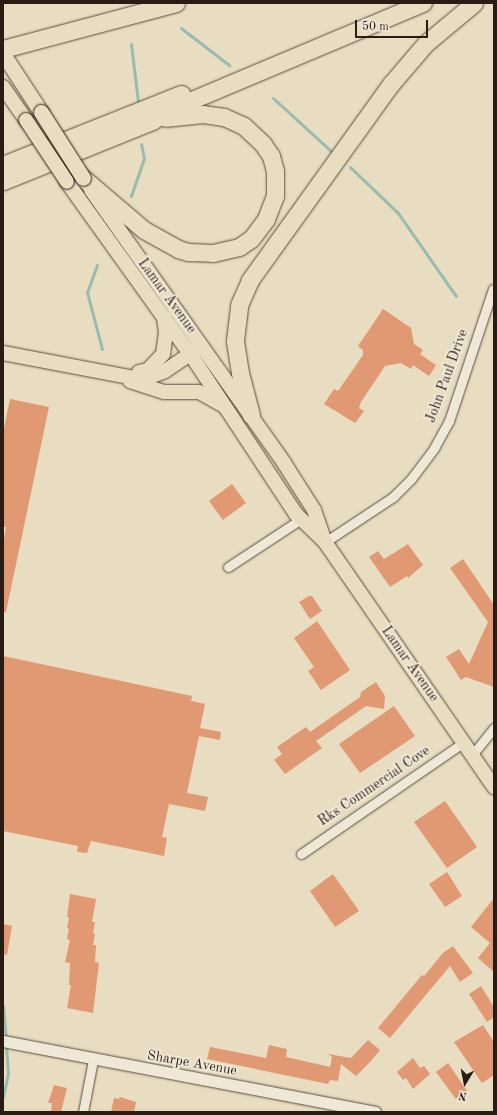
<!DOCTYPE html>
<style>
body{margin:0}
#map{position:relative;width:497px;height:1115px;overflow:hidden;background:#e8dcc1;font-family:"Old Standard TT",serif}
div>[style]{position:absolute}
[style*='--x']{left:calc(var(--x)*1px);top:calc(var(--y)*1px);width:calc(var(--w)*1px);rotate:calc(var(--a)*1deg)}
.stream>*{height:3px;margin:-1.5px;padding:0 1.5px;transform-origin:1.5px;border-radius:1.5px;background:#98bcaf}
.building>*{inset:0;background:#e09973}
.roads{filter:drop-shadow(0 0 1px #584c3e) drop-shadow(0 0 1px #584c3e)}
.minor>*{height:9px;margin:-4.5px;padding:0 4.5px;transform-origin:4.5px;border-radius:4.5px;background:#f0e8d7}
.tertiary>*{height:11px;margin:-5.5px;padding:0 5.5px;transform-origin:5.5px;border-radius:5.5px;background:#f0e8d7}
.primary>*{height:14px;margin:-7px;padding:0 7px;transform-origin:7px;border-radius:7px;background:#e8dcc1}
.trunk>*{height:15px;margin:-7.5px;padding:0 7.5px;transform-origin:7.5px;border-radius:7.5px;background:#e8dcc1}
.motorway>*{height:17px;margin:-8.5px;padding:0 8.5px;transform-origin:8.5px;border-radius:8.5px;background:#e8dcc1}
.bridges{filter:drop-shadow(0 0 1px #281c13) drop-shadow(0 0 1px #281c13)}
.primary-bridge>*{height:14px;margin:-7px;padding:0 7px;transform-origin:7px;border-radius:7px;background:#e8dcc1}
.trunk-bridge>*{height:15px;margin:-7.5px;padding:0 7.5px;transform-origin:7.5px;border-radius:7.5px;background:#e8dcc1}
span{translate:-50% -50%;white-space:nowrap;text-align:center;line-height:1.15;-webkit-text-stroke:3.5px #f0e8d7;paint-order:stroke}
.street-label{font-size:14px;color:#281c13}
.frame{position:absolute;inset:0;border:4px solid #281c13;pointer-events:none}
.north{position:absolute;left:445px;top:1063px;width:40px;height:40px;-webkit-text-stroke:3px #f0e8d7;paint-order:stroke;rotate:190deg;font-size:11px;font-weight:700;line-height:16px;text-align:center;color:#281c13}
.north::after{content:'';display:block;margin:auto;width:14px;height:18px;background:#281c13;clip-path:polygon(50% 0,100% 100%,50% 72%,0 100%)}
.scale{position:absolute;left:355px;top:20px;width:73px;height:18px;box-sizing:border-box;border:2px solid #281c13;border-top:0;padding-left:5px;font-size:12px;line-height:14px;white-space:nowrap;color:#281c13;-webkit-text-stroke:3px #f0e8d7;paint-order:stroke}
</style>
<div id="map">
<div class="stream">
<i style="--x:181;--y:28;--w:61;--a:37.6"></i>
<i style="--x:131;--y:44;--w:58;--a:83.1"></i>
<i style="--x:273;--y:98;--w:81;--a:42.5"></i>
<i style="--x:350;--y:167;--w:66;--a:43.8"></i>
<i style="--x:398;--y:213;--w:101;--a:55.1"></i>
<i style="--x:131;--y:196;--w:40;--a:-71.1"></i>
<i style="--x:144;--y:158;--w:14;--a:-102"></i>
<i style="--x:97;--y:265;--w:29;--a:110"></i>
<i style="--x:87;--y:292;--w:59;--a:75.3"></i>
<i style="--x:3;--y:1006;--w:32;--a:85"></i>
<i style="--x:3;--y:1097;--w:24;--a:-78"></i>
<i style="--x:8;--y:1074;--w:30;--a:-94"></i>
</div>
<div class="building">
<i style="clip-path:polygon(383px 309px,411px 328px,414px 344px,423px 350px,420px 354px,436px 365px,429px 376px,413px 365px,411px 369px,401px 363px,385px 366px,361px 402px,359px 408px,364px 411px,355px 423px,324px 404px,334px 389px,338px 391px,363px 355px,363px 350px,358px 346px)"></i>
<i style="clip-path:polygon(10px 399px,49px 407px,6px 612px,3px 612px,3px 544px,6px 527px,3px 527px,3px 433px)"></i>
<i style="clip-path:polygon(232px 484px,246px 503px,223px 520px,209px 501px)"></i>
<i style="clip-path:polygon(408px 544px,423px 565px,408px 578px,407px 576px,390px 587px,369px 557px,378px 551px,384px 559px)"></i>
<i style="clip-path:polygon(463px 559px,494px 605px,494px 687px,466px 677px,461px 680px,446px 657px,459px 649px,469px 664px,488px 622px,450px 568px)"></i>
<i style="clip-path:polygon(309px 596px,312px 596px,322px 611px,310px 619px,299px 602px)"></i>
<i style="clip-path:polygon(317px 621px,350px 670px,321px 690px,308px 671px,314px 667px,294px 638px)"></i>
<i style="clip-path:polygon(3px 656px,192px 696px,191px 701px,205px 704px,200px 728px,221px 732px,220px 740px,199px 736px,187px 793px,208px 797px,205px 811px,169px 804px,162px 837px,167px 838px,164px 856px,91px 841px,87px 853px,77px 852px,78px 846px,3px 831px)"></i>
<i style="clip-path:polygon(376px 682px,385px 696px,384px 709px,366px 706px,316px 741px,322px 748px,285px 774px,274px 760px,282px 754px,277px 747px,306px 727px,310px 732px,360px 697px,361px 692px)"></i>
<i style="clip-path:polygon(394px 706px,415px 736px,360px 773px,339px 744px)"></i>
<i style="clip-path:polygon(445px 801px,477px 847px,447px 868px,414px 822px)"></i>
<i style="clip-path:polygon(447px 872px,462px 896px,445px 907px,429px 884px)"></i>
<i style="clip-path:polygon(333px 874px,359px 911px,335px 927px,310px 891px)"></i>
<i style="clip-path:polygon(70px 894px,96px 899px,92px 922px,95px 922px,93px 933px,95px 934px,93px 945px,96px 945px,95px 962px,99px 963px,93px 1013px,67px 1008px,71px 985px,69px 985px,70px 963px,65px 962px,70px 940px,67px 939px,69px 929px,67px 928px,69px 917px,67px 917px)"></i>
<i style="clip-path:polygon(494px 898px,494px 972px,478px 958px,490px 943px,471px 927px)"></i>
<i style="clip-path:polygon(3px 924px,12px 926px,7px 955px,3px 954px)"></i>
<i style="clip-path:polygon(453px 946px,473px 973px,460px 982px,450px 966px,390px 1038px,378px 1028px,422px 975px,424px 976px,443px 953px)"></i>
<i style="clip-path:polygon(481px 986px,494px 1007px,494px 1017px,487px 1022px,469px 994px)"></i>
<i style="clip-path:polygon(483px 1025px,494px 1042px,494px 1075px,482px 1083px,454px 1042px)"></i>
<i style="clip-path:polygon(368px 1040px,380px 1050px,370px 1062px,356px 1076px,341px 1064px,338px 1081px,330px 1080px,328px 1084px,207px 1059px,210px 1047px,266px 1058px,269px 1045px,287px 1049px,286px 1057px,330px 1067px,332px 1057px,328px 1054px,351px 1058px)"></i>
<i style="clip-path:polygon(413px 1058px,420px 1068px,424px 1066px,430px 1074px,413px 1089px,406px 1078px,403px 1080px,397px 1072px)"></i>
<i style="clip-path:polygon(448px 1063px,467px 1091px,456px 1099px,436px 1072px)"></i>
<i style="clip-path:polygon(54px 1085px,67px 1088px,61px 1112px,51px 1112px,52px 1103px,48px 1103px)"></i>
<i style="clip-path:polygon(120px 1097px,136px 1102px,134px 1112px,111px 1112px,114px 1098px,119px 1099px)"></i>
</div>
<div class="roads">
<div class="minor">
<i style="--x:325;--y:542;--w:82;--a:-33.5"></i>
<i style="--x:393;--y:497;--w:25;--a:-45"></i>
<i style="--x:411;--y:479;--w:39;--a:-53"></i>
<i style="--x:434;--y:448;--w:31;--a:-61"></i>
<i style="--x:449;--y:421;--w:139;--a:-71.6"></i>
<i style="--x:228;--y:567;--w:87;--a:-33.3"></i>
<i style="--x:472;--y:755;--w:35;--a:-51"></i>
<i style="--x:301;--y:854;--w:198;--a:-34.5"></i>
<i style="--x:83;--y:1112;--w:53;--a:-79.1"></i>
</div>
<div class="tertiary">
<i style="--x:3;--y:1041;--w:379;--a:10.8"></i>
</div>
<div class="primary">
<i style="--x:3;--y:87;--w:40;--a:55.1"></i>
<i style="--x:67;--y:182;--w:213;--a:54.4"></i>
<i style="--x:191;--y:355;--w:191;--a:56.6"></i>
<i style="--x:296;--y:514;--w:40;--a:44"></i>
<i style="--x:325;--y:542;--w:298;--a:55.4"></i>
<i style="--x:91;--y:190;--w:334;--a:54.7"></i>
<i style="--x:284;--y:463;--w:56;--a:57.4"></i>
<i style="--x:314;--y:510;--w:31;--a:71"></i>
<i style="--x:3;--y:353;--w:133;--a:10.8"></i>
<i style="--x:134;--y:378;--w:13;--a:0"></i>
<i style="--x:147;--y:378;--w:19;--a:-21"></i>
<i style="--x:165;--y:371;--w:40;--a:-34"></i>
<i style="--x:139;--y:372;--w:9;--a:-13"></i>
<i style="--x:148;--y:370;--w:22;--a:-47"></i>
<i style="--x:163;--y:354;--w:21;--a:-82"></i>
<i style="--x:166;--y:333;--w:16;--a:-97"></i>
<i style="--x:130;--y:381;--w:36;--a:18"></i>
<i style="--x:164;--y:392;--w:35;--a:0"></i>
<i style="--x:199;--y:392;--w:26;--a:29"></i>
</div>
<div class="trunk">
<i style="--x:3;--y:54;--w:69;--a:56.8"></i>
</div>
<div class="motorway">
<i style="--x:3;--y:49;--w:179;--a:-14.9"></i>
<i style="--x:3;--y:165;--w:192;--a:-21.7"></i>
<i style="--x:83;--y:178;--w:80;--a:40.4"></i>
<i style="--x:144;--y:230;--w:39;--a:29"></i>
<i style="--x:178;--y:249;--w:10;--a:17"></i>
<i style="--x:188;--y:252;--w:25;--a:2"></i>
<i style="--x:213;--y:253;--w:27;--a:-13"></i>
<i style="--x:239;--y:247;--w:14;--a:-34"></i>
<i style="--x:251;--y:239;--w:25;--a:-53"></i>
<i style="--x:266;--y:219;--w:25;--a:-69"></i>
<i style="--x:275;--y:196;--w:25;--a:-90"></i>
<i style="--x:275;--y:171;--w:16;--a:-105"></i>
<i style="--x:271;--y:156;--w:14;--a:-124"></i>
<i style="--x:263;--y:144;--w:26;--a:-137"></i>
<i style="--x:244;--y:126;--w:22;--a:-156"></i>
<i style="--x:224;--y:117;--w:21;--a:-172"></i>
<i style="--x:203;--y:114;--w:37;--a:174"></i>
<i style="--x:3;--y:181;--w:161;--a:-21.9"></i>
<i style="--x:152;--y:121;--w:27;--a:-31"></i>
<i style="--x:175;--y:107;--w:269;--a:-22.8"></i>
<i style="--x:251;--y:415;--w:43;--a:-104.7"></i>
<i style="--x:240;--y:373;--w:33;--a:-99"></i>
<i style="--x:235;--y:340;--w:35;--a:-83"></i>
<i style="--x:239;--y:305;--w:27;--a:-66"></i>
<i style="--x:250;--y:280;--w:241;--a:-54.3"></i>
<i style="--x:391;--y:84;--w:52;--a:-49.6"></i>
<i style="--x:425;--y:44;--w:64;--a:-39.9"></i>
</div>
</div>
<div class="bridges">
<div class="primary-bridge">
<i style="--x:26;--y:120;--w:74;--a:56.5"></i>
</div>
<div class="trunk-bridge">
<i style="--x:41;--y:112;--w:78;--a:57.5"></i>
</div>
</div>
<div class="street-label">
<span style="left:167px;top:296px;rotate:54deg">Lamar Avenue</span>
<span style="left:447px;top:376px;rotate:-70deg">John Paul Drive</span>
<span style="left:410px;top:664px;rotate:55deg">Lamar Avenue</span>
<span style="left:374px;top:786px;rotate:-34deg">Rks Commercial Cove</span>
<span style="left:192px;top:1063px;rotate:10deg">Sharpe Avenue</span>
</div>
<div class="frame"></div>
<div class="north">N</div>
<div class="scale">50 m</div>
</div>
